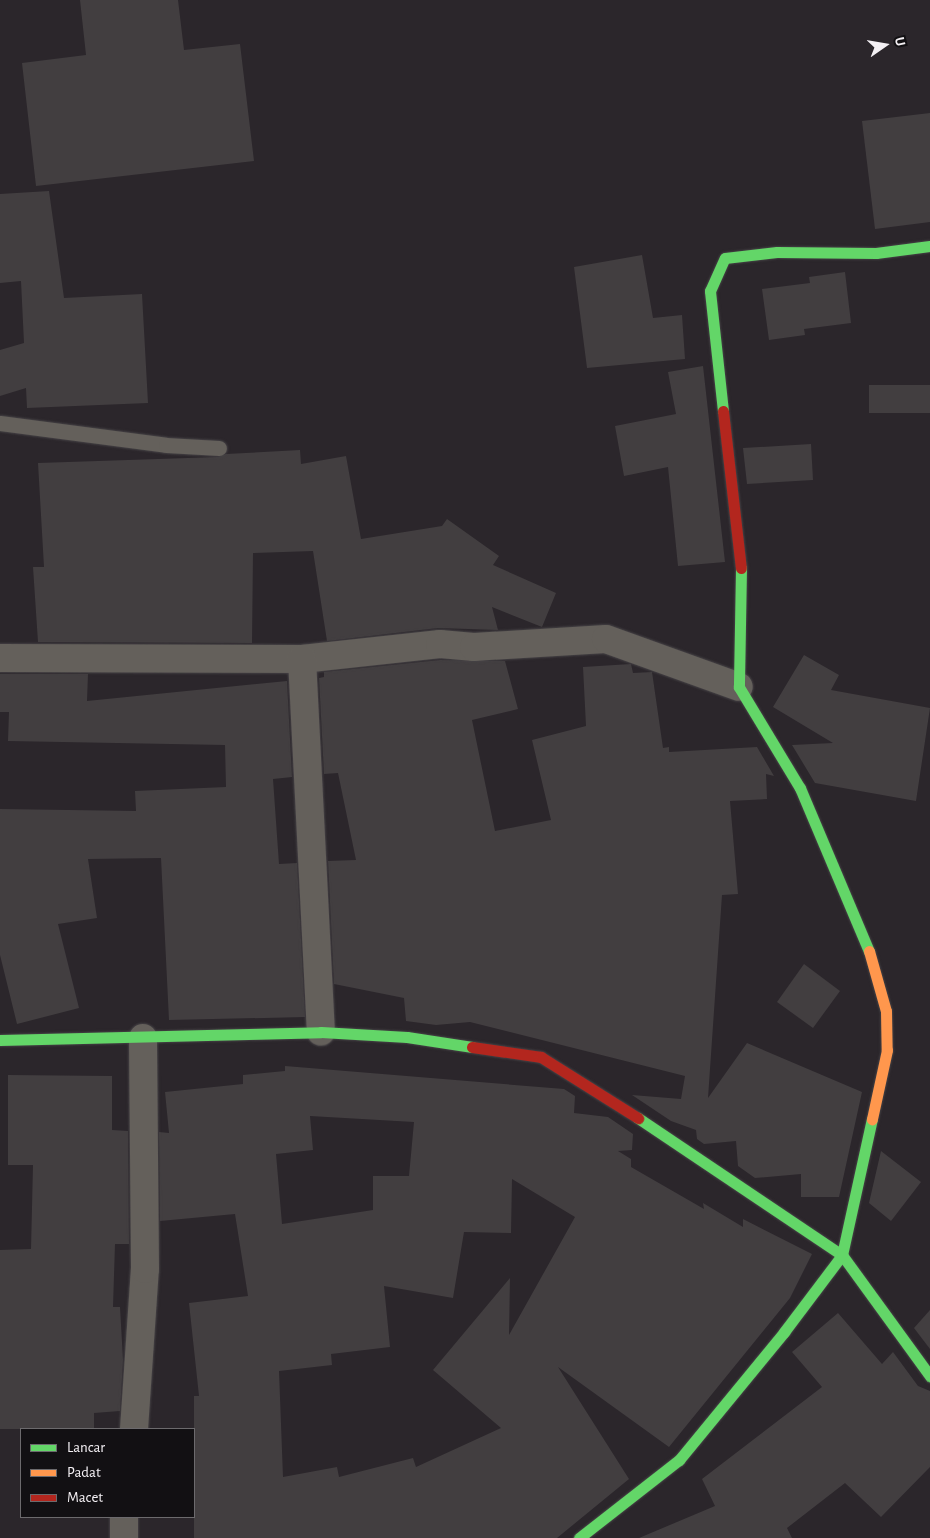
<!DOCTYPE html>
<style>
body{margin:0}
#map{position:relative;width:930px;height:1538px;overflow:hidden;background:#2b262b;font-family:"Alegreya Sans",sans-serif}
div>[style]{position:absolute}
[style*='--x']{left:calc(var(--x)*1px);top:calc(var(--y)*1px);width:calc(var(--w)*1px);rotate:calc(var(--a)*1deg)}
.building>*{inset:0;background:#423e40}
.roads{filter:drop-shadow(0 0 1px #464346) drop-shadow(0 0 1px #464346)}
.lane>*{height:15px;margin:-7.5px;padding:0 7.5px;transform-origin:7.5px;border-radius:7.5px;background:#64605b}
.street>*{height:28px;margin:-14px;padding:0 14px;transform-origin:14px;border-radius:14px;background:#64605b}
.fast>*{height:11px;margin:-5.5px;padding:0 5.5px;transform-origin:5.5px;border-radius:5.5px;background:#63d668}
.slow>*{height:11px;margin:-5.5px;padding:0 5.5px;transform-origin:5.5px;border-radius:5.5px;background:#ff974d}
.jam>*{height:11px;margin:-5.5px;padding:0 5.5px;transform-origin:5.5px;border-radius:5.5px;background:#b3261e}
span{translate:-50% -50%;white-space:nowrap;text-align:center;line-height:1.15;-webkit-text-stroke:4px #121013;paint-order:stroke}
.legend{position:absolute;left:20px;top:1428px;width:175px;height:90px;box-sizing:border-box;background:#121013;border:1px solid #6c6a6d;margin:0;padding:6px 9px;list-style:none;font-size:15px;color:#f4f0f4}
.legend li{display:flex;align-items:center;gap:10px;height:25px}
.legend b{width:25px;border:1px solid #6c6a6d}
.north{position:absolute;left:860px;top:20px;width:50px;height:50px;-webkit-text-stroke:4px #121013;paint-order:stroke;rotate:77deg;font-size:14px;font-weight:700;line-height:20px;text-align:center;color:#f4f0f4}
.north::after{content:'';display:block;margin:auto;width:18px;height:22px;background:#f4f0f4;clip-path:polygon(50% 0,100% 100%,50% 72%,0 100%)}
</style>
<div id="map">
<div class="building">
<i style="clip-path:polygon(80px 0,178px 0,184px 50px,240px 44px,254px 161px,36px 186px,22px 63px,86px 55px)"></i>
<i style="clip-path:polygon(930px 113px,930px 222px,875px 229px,862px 121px)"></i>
<i style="clip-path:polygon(49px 191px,64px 298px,142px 294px,148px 403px,27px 408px,26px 388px,0 396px,0 350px,24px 343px,21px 281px,0 283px,0 194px)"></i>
<i style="clip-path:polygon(642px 255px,653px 318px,682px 315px,685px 359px,587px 368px,574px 267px)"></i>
<i style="clip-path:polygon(845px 272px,851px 323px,804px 329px,805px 335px,769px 340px,762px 289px,810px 283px,809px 277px)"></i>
<i style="clip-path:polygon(703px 366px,725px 562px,678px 566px,668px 467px,624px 476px,615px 426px,676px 414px,668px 372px)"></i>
<i style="clip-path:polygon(869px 385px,930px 385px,930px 413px,869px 413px)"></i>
<i style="clip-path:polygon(811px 444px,813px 480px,747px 484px,743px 448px)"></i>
<i style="clip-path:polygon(300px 450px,301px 464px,346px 456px,361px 539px,442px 526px,447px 519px,499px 556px,493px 565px,556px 593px,542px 627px,492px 607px,498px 630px,438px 628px,327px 641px,313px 551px,253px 553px,252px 643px,38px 642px,33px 567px,44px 567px,38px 463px,218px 457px,226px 454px)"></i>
<i style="clip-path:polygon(804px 655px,839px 675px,831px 690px,930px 708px,916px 801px,815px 783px,792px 745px,833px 743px,773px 707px)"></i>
<i style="clip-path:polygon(440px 660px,505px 661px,518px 709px,472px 720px,495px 831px,551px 820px,532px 740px,586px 726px,583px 667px,631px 664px,633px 673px,652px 672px,663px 748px,669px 747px,669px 752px,757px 747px,774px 776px,766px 774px,767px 799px,730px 801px,738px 894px,722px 895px,708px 1098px,747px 1043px,862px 1092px,839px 1197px,801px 1197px,801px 1174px,755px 1178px,738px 1166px,736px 1141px,704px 1144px,697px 1139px,696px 1130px,671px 1121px,632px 1095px,681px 1099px,685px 1076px,470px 1022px,436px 1025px,406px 1021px,404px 998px,334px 984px,328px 861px,356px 860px,338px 773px,324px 774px,319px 678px,324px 677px,324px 672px)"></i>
<i style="clip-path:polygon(0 674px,88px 674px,87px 701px,287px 681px,292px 777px,273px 779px,279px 864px,297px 863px,305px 1017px,169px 1020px,161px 858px,88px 859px,97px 918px,58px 924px,79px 1008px,17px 1024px,0 955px,0 809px,136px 811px,135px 791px,226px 787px,225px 745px,8px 741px,9px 712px,0 712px)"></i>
<i style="clip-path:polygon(804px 964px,840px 991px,813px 1028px,777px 1002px)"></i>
<i style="clip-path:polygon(evenodd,285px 1066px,564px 1089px,575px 1096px,574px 1113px,608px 1117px,633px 1134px,632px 1150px,618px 1151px,631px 1159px,631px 1167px,704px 1209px,703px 1203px,743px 1227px,743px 1219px,812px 1254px,790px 1298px,669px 1447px,558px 1367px,629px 1479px,557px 1538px,194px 1538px,194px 1396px,199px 1396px,189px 1303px,248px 1296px,235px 1214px,160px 1221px,159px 1132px,169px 1133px,165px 1092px,243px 1084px,243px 1075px,285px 1071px,285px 1066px,310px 1116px,414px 1122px,409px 1176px,373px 1176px,373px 1210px,282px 1224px,276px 1154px,313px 1150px,310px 1116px,285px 1066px,512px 1179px,575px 1217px,509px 1335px,510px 1278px,433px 1370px,501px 1428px,416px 1467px,413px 1458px,339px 1477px,337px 1467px,283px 1477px,279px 1371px,332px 1365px,331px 1354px,390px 1347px,384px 1286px,453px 1298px,464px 1232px,511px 1233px,512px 1179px)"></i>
<i style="clip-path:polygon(8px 1075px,112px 1076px,112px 1130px,128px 1131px,129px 1244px,115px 1244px,113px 1307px,120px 1307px,123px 1360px,120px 1411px,94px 1413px,94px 1429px,0 1429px,0 1250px,31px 1249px,33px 1165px,8px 1165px)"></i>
<i style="clip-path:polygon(881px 1151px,921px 1182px,891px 1221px,869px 1203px)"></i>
<i style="clip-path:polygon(930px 1310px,930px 1349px,914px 1328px)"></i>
<i style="clip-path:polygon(838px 1313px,882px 1364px,893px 1352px,918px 1386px,930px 1391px,930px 1467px,881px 1517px,845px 1483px,787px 1528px,792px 1538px,639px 1538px,715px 1506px,702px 1479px,822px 1387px,792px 1352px)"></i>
</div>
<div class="roads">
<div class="lane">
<i style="--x:0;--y:423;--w:167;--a:7.5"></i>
<i style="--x:166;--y:445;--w:53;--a:3.2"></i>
</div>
<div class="street">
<i style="--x:0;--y:658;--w:302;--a:0.2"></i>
<i style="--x:302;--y:659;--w:139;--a:-6.2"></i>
<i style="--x:440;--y:644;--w:34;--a:5"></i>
<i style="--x:474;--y:647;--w:132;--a:-3.5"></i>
<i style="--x:606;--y:639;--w:141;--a:19.8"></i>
<i style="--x:302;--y:659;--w:373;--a:87.1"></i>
<i style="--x:134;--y:1429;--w:160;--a:-86.1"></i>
<i style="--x:145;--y:1269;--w:231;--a:-90.5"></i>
<i style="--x:124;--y:1538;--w:21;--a:-90"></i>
</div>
<div class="fast">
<i style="--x:723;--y:411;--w:121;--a:-96.2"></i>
<i style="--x:710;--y:291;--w:36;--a:-66"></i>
<i style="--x:725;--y:258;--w:52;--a:-6.6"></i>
<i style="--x:777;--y:252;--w:99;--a:0.6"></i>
<i style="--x:876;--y:253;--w:54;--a:-7.4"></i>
<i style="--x:741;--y:568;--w:119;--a:91"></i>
<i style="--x:739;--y:687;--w:118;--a:58.9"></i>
<i style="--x:800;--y:788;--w:177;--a:67.1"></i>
<i style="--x:0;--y:1040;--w:321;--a:-1.4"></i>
<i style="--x:321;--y:1032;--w:86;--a:3.3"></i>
<i style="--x:407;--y:1037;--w:66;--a:8.7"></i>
<i style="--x:638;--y:1118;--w:246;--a:33.9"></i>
<i style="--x:842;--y:1255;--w:150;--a:54"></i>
<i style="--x:579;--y:1538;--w:127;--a:-38"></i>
<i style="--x:679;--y:1460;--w:166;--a:-50.6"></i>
<i style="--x:784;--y:1332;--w:96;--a:-53"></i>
<i style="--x:842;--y:1255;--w:139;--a:-77.6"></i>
</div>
<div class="slow">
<i style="--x:869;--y:951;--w:62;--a:74.2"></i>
<i style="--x:886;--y:1011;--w:39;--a:89"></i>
<i style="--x:887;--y:1050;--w:71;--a:102.3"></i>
</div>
<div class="jam">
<i style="--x:723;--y:411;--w:158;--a:83.5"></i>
<i style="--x:472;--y:1047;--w:70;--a:8.2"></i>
<i style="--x:541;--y:1057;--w:115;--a:32.2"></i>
</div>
</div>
<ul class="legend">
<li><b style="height:6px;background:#63d668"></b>Lancar</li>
<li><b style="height:6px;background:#ff974d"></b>Padat</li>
<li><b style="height:6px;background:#b3261e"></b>Macet</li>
</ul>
<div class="north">U</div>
</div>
